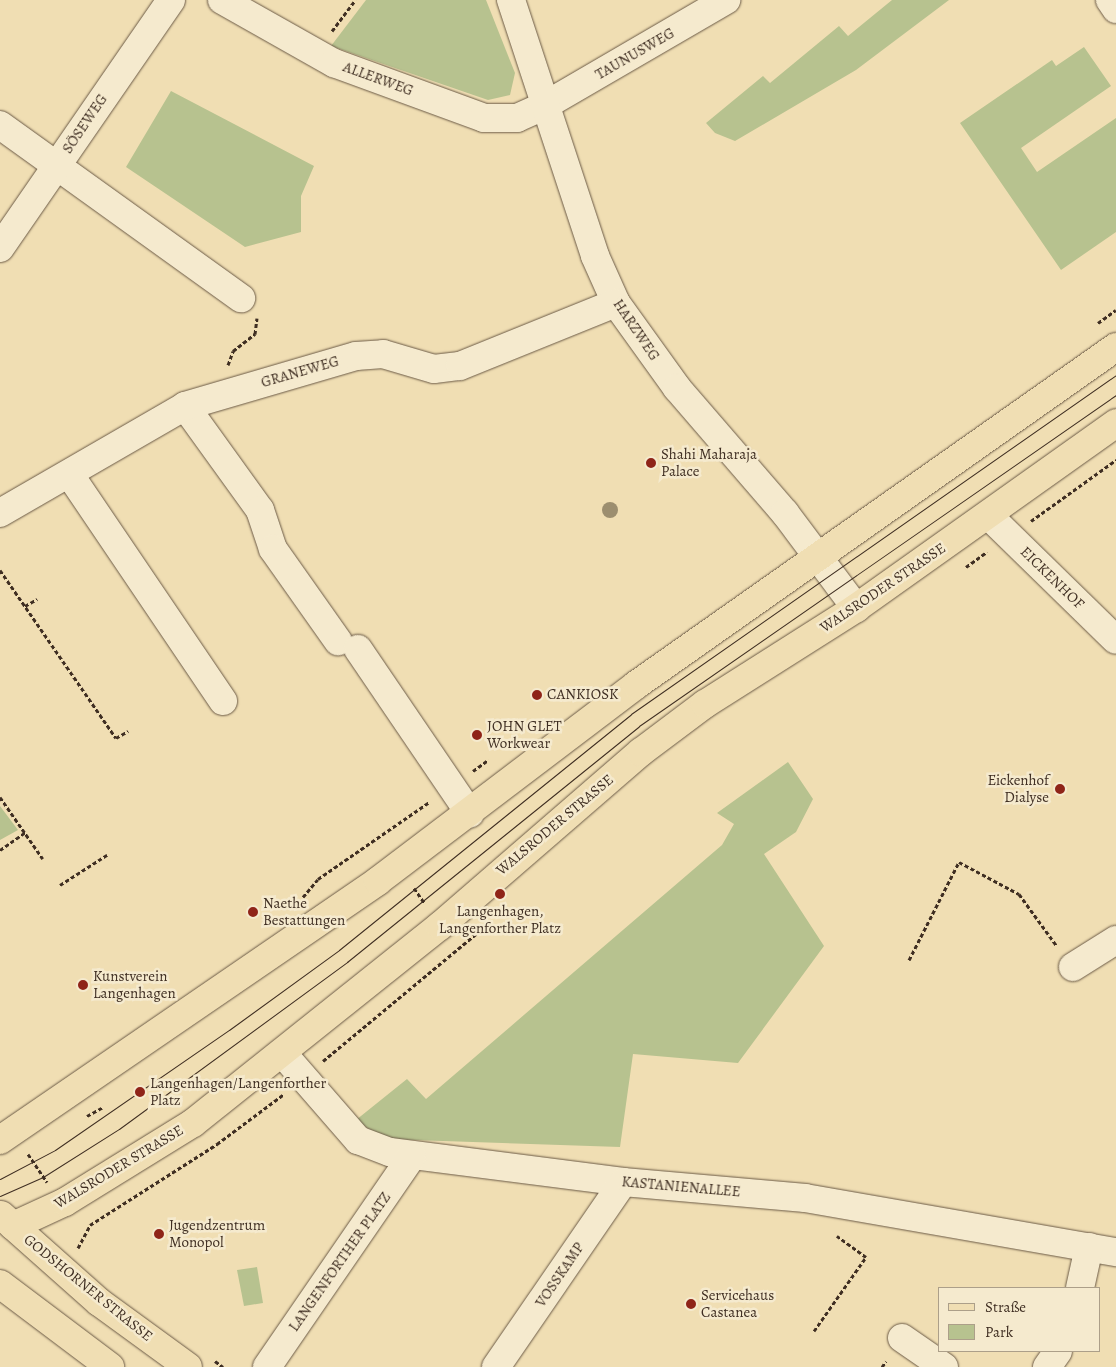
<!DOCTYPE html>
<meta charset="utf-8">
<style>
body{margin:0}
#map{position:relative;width:1116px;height:1367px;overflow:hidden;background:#f0deb3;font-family:Alegreya,serif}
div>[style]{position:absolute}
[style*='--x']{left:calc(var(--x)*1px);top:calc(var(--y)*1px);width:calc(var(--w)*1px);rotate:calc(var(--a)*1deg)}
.green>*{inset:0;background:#b7c28f}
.path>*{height:3px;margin-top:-1.5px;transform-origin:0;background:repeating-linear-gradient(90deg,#3f2e22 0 4px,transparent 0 6.5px)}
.roads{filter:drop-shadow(0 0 1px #6b5a46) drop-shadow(0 0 1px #6b5a46)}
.minor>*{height:28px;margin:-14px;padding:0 14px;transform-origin:14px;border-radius:14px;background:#f5eace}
.major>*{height:28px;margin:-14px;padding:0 14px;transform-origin:14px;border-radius:14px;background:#f0deb3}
.tram>*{height:1px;margin:-0.5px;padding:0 0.5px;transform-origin:0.5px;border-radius:0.5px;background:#3f2e22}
.trees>*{width:16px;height:16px;margin:-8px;border-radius:50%;background:#9c8e6f}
.dots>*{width:14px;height:14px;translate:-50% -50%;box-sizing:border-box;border:2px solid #f5eace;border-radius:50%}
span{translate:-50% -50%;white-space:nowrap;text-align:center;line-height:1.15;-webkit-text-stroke:5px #f5eace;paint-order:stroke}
.street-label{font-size:15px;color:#3f2e22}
.poi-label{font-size:15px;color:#3f2e22}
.left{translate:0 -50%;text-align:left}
.right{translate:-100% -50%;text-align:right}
.legend{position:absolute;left:938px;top:1287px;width:162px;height:65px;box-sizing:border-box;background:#f5eace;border:1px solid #ac9f89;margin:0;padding:6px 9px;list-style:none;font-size:15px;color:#3f2e22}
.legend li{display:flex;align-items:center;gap:10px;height:25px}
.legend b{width:25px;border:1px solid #ac9f89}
</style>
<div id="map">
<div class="green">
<i style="clip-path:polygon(366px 0,486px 0,515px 73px,510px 95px,488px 100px,331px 46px)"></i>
<i style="clip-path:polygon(892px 0,949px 0,856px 70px,735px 141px,715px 133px,706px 123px,763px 76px,770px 83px,839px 26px,848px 36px)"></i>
<i style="clip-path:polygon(1084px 47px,1111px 86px,1021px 148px,1037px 172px,1116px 118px,1116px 232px,1061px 270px,960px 123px,1052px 60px,1056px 66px)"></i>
<i style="clip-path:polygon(171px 91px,314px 166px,301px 196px,301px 232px,245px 247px,126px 167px)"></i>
<i style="clip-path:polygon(788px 762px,813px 799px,796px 832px,764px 854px,824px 946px,738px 1063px,633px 1054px,620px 1147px,383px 1139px,356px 1120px,407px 1079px,426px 1099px,722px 845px,734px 824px,717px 813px)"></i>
<i style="clip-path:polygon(0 806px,18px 830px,0 840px)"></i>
<i style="clip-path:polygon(257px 1267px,263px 1303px,244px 1306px,237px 1270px)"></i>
</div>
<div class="path">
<i style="--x:332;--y:31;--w:39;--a:-53"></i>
<i style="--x:1098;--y:323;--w:22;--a:-36"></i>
<i style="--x:228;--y:365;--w:15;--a:-70"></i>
<i style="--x:233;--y:351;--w:28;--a:-38"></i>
<i style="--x:255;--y:334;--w:16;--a:-83"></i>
<i style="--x:1031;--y:521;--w:105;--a:-35.7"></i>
<i style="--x:966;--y:567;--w:26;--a:-36"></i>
<i style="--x:0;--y:570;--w:204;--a:55.4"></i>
<i style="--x:116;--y:738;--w:14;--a:-30"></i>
<i style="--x:25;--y:606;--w:14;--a:-30"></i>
<i style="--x:473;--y:771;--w:19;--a:-36"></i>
<i style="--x:0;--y:797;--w:75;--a:55.3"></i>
<i style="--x:0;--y:850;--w:32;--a:-35"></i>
<i style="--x:60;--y:885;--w:56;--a:-32.6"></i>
<i style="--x:414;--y:888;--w:19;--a:55"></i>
<i style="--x:303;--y:897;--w:23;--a:-50"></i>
<i style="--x:318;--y:879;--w:135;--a:-34.7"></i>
<i style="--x:909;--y:960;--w:110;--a:-63"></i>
<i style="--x:959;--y:862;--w:68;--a:28.1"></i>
<i style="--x:1019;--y:894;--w:63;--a:54"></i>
<i style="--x:323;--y:1061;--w:216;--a:-39.7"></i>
<i style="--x:87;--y:1116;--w:18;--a:-29"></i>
<i style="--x:28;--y:1154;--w:34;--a:56"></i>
<i style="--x:78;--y:1248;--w:26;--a:-62"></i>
<i style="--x:90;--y:1225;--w:151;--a:-32.5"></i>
<i style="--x:217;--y:1144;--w:84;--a:-36.7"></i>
<i style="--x:814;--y:1331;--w:90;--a:-54.9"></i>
<i style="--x:866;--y:1257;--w:36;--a:-144"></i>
<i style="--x:215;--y:1361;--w:10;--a:37"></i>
<i style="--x:882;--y:1367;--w:7;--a:-56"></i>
</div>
<div class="roads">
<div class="minor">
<i style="--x:222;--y:0;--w:129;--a:29.4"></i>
<i style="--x:334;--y:63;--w:160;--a:20.1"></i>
<i style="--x:484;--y:118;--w:33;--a:0"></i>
<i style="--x:517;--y:118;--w:30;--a:-24"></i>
<i style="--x:544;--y:106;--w:211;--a:-30.2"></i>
<i style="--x:511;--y:0;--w:269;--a:71.8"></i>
<i style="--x:595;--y:256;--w:51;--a:65.9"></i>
<i style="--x:616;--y:303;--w:105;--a:54.3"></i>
<i style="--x:677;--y:388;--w:165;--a:49.2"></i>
<i style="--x:785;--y:513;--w:119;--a:53.2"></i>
<i style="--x:1110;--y:0;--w:11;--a:56"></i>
<i style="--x:0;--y:125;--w:297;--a:35.7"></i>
<i style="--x:0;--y:248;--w:301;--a:-55.4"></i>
<i style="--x:185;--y:406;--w:128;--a:54.2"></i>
<i style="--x:260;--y:510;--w:41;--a:71.6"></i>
<i style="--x:273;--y:549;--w:113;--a:54.8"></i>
<i style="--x:70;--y:475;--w:273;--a:55.9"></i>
<i style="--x:0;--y:513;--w:214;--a:-30"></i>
<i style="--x:185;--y:406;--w:178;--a:-16.3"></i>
<i style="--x:356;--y:356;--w:27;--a:-4"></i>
<i style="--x:383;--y:354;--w:53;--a:16.4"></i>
<i style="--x:434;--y:369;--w:26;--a:-7"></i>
<i style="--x:460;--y:366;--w:168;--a:-22"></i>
<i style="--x:989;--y:516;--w:177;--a:44.3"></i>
<i style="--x:358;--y:649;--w:199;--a:55.8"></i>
<i style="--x:1073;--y:967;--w:51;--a:-32.1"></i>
<i style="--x:284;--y:1055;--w:113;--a:49"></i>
<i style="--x:358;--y:1140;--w:34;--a:21"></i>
<i style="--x:390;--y:1152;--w:235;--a:7.3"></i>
<i style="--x:623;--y:1182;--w:183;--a:5"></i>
<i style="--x:805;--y:1198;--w:316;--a:9.9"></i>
<i style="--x:1080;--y:1288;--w:42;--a:-77.6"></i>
<i style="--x:902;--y:1338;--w:51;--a:34.6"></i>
<i style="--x:267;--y:1367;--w:256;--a:-55.5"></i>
<i style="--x:496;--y:1367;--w:224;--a:-55.5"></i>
<i style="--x:1047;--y:1367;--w:19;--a:-55"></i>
</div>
<div class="major">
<i style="--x:0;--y:1140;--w:458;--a:-34.4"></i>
<i style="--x:378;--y:881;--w:324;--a:-37.2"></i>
<i style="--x:636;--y:685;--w:587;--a:-35.15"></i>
<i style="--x:1;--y:1215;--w:131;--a:41.6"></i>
<i style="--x:99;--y:1302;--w:110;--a:36.1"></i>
<i style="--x:13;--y:1226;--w:57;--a:-24.8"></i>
<i style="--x:65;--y:1202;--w:150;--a:-31.7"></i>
<i style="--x:193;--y:1123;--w:316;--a:-38.6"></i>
<i style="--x:440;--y:926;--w:266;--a:-40.9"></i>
<i style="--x:641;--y:752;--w:80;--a:-36.9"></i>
<i style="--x:705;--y:704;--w:179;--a:-32.4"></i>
<i style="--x:856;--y:608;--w:319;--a:-35.4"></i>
<i style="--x:0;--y:1284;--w:138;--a:37"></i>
</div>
</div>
<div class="tram">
<i style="--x:0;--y:1179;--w:62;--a:-27.8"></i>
<i style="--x:55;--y:1150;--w:211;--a:-34.6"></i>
<i style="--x:229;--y:1030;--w:136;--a:-36"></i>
<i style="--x:339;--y:950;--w:375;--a:-38.9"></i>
<i style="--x:631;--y:714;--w:592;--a:-34.95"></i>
<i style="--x:0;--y:1196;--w:47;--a:-23.8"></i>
<i style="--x:43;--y:1177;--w:90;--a:-32.3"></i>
<i style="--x:119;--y:1129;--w:283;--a:-36.2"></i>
<i style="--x:347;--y:962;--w:375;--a:-38.9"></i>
<i style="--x:639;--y:726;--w:581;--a:-34.76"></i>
</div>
<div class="trees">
<i style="left:610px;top:510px"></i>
</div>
<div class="dots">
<i style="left:651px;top:463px;background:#8f2418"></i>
<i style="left:537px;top:695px;background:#8f2418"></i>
<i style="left:477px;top:735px;background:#8f2418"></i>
<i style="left:1060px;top:789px;background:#8f2418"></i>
<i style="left:500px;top:894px;background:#8f2418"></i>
<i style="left:253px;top:912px;background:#8f2418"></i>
<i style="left:83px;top:985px;background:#8f2418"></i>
<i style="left:140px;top:1092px;background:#8f2418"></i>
<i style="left:159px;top:1234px;background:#8f2418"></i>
<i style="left:691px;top:1304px;background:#8f2418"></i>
</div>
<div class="street-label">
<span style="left:635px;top:54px;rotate:-30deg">TAUNUSWEG</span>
<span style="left:378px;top:79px;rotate:20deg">ALLERWEG</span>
<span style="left:85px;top:124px;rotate:-56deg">SÖSEWEG</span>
<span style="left:636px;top:330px;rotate:56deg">HARZWEG</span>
<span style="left:300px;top:372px;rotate:-16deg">GRANEWEG</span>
<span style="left:1052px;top:578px;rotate:44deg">EICKENHOF</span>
<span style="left:883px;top:588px;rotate:-34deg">WALSRODER STRASSE</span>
<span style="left:555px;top:825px;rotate:-40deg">WALSRODER STRASSE</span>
<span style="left:119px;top:1167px;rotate:-31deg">WALSRODER STRASSE</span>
<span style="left:681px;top:1187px;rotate:5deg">KASTANIENALLEE</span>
<span style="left:340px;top:1262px;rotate:-55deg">LANGENFORTHER PLATZ</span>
<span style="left:560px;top:1275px;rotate:-56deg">VOSSKAMP</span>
<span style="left:88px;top:1288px;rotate:39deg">GODSHORNER STRASSE</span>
</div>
<div class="poi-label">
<span class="left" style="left:661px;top:463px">Shahi Maharaja<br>Palace</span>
<span class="left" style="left:547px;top:695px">CANKIOSK</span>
<span class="left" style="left:487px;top:735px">JOHN GLET<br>Workwear</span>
<span class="right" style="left:1049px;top:789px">Eickenhof<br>Dialyse</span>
<span class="left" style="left:263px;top:912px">Naethe<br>Bestattungen</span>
<span style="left:500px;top:920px">Langenhagen,<br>Langenforther Platz</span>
<span class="left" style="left:93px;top:985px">Kunstverein<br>Langenhagen</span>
<span class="left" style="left:150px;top:1092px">Langenhagen/Langenforther<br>Platz</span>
<span class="left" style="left:169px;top:1234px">Jugendzentrum<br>Monopol</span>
<span class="left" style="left:701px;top:1304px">Servicehaus<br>Castanea</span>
</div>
<ul class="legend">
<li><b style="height:6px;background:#f0deb3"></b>Straße</li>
<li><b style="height:14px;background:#b7c28f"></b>Park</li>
</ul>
</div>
